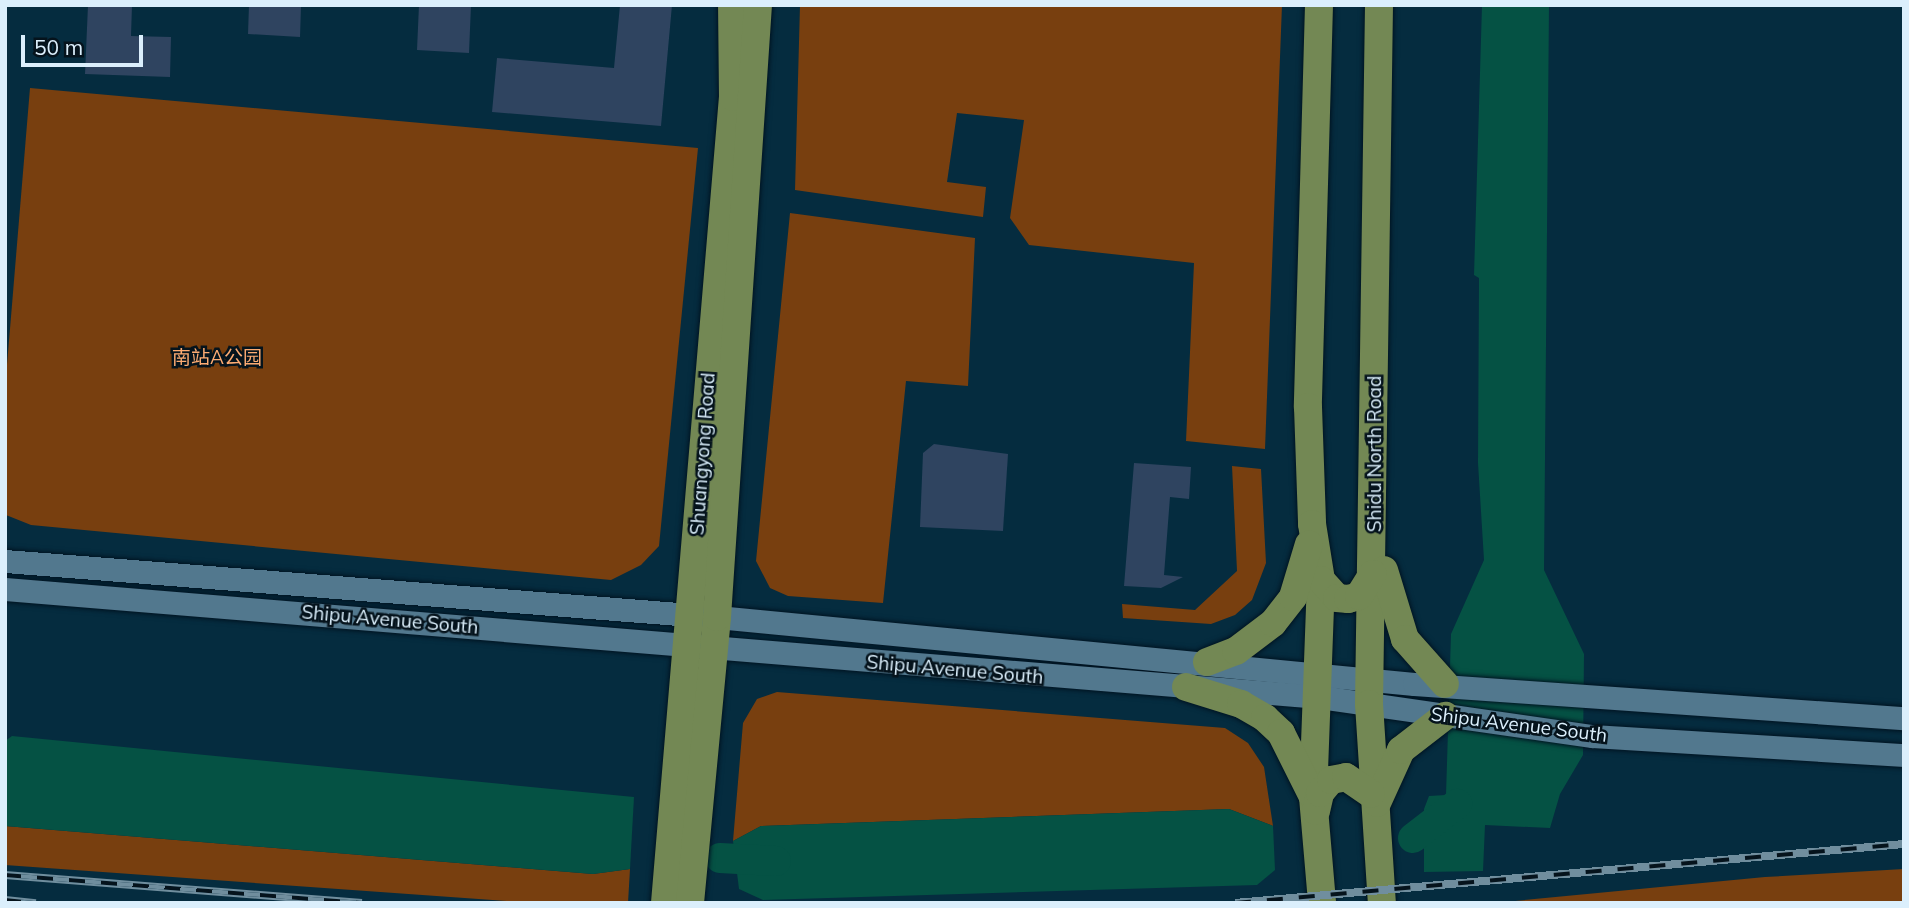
<!DOCTYPE html>
<meta charset="utf-8">
<style>
body{margin:0}
#map{position:relative;width:1909px;height:908px;overflow:hidden;background:#052c3f;font-family:Mulish,"Noto Sans SC",sans-serif}
div>[style]{position:absolute}
[style*='--x']{left:calc(var(--x)*1px);top:calc(var(--y)*1px);width:calc(var(--w)*1px);rotate:calc(var(--a)*1deg)}
.green>*{inset:0;background:#783f0f}
.water>*{inset:0;background:#055244}
.river>*{height:30px;margin:-15px;padding:0 15px;transform-origin:15px;border-radius:15px;background:#055244}
.building>*{inset:0;background:#2f4460}
.roads{filter:drop-shadow(0 0 2px #001422) drop-shadow(0 0 2px #001422)}
.minor>*{height:23px;margin:-11.5px;padding:0 11.5px;transform-origin:11.5px;border-radius:11.5px;background:#52788e}
.major>*{height:28px;margin:-14px;padding:0 14px;transform-origin:14px;border-radius:14px;background:#738854}
.rail>*{height:8px;margin-top:-4px;transform-origin:0;background:repeating-linear-gradient(90deg,#05131c 0 16px,#708e9e 0 32px);box-sizing:border-box;border-block:2px solid #708e9e}
span{translate:-50% -50%;white-space:nowrap;text-align:center;line-height:1.15;-webkit-text-stroke:5px #05131c;paint-order:stroke}
.park-label{font-size:19px;color:#fdac73}
.street-label{font-size:19px;color:#dbeffc}
.frame{position:absolute;inset:0;border:7px solid #dbeffc;pointer-events:none}
.scale{position:absolute;left:21px;top:35px;width:122px;height:32px;box-sizing:border-box;border:4px solid #dbeffc;border-top:0;padding-left:9px;font-size:21px;line-height:24px;white-space:nowrap;color:#dbeffc;-webkit-text-stroke:5px #05131c;paint-order:stroke}
</style>
<div id="map">
<div class="green">
<i style="clip-path:polygon(800px 5px,1282px 5px,1265px 449px,1186px 441px,1194px 263px,1029px 245px,1010px 218px,1024px 120px,957px 113px,947px 182px,986px 187px,983px 217px,795px 190px)"></i>
<i style="clip-path:polygon(30px 88px,698px 148px,659px 546px,641px 565px,611px 580px,31px 525px,6px 515px,5px 389px)"></i>
<i style="clip-path:polygon(790px 213px,975px 238px,968px 386px,906px 381px,883px 603px,788px 596px,770px 588px,756px 561px)"></i>
<i style="clip-path:polygon(1232px 466px,1261px 469px,1266px 563px,1252px 600px,1235px 615px,1211px 624px,1123px 618px,1122px 604px,1195px 610px,1237px 571px)"></i>
<i style="clip-path:polygon(777px 692px,1225px 728px,1248px 743px,1264px 767px,1273px 826px,1229px 809px,761px 826px,733px 841px,743px 723px,757px 699px)"></i>
<i style="clip-path:polygon(5px 826px,593px 874px,630px 869px,628px 903px,533px 903px,5px 865px)"></i>
<i style="clip-path:polygon(1904px 869px,1904px 903px,1494px 903px,1765px 877px)"></i>
</div>
<div class="water">
<i style="clip-path:polygon(1482px 5px,1549px 5px,1544px 570px,1584px 654px,1583px 755px,1560px 794px,1550px 828px,1485px 825px,1483px 871px,1424px 872px,1424px 809px,1429px 796px,1446px 795px,1451px 634px,1484px 560px,1478px 463px,1479px 278px,1474px 275px)"></i>
<i style="clip-path:polygon(12px 736px,634px 797px,630px 869px,593px 874px,5px 826px,5px 741px)"></i>
<i style="clip-path:polygon(1229px 809px,1273px 826px,1275px 870px,1257px 885px,763px 900px,739px 889px,733px 841px,761px 826px)"></i>
</div>
<div class="river">
<i style="--x:1413;--y:838;--w:56;--a:-37.7"></i>
<i style="--x:720;--y:858;--w:56;--a:3.1"></i>
</div>
<div class="building">
<i style="clip-path:polygon(88px 5px,132px 5px,131px 36px,171px 37px,170px 77px,85px 74px)"></i>
<i style="clip-path:polygon(249px 5px,301px 5px,300px 37px,248px 34px)"></i>
<i style="clip-path:polygon(419px 5px,471px 5px,469px 53px,417px 50px)"></i>
<i style="clip-path:polygon(620px 5px,672px 5px,661px 126px,492px 112px,497px 58px,614px 68px)"></i>
<i style="clip-path:polygon(934px 444px,1008px 454px,1003px 531px,920px 527px,923px 453px)"></i>
<i style="clip-path:polygon(1134px 463px,1191px 467px,1189px 499px,1170px 497px,1164px 575px,1183px 577px,1161px 588px,1124px 586px)"></i>
</div>
<div class="roads">
<div class="minor">
<i style="--x:5;--y:561;--w:714;--a:4.5"></i>
<i style="--x:717;--y:617;--w:700;--a:5.49"></i>
<i style="--x:1414;--y:684;--w:491;--a:4"></i>
<i style="--x:5;--y:589;--w:1319;--a:4.7"></i>
<i style="--x:1320;--y:697;--w:275;--a:8.2"></i>
<i style="--x:1592;--y:736;--w:313;--a:3.5"></i>
</div>
<div class="major">
<i style="--x:1319;--y:5;--w:402;--a:91.6"></i>
<i style="--x:1308;--y:407;--w:117;--a:88"></i>
<i style="--x:1312;--y:524;--w:57;--a:80.9"></i>
<i style="--x:1321;--y:580;--w:217;--a:92.1"></i>
<i style="--x:1313;--y:797;--w:106;--a:85.1"></i>
<i style="--x:1379;--y:5;--w:699;--a:90.82"></i>
<i style="--x:1369;--y:704;--w:199;--a:86.3"></i>
<i style="--x:1384;--y:570;--w:72;--a:73.1"></i>
<i style="--x:1405;--y:639;--w:60;--a:48.4"></i>
<i style="--x:1321;--y:580;--w:24;--a:48"></i>
<i style="--x:1337;--y:598;--w:11;--a:5"></i>
<i style="--x:1348;--y:599;--w:11;--a:-15"></i>
<i style="--x:1359;--y:596;--w:26;--a:-58"></i>
<i style="--x:1207;--y:662;--w:31;--a:-21"></i>
<i style="--x:1236;--y:651;--w:46;--a:-37.1"></i>
<i style="--x:1273;--y:623;--w:33;--a:-52"></i>
<i style="--x:1293;--y:597;--w:55;--a:-73.2"></i>
<i style="--x:1186;--y:687;--w:58;--a:17.2"></i>
<i style="--x:1241;--y:704;--w:28;--a:30"></i>
<i style="--x:1265;--y:718;--w:22;--a:43"></i>
<i style="--x:1281;--y:733;--w:69;--a:63.4"></i>
<i style="--x:1377;--y:803;--w:58;--a:-65.6"></i>
<i style="--x:1401;--y:750;--w:56;--a:-37.7"></i>
<i style="--x:1316;--y:811;--w:18;--a:-77"></i>
<i style="--x:1320;--y:793;--w:17;--a:-50"></i>
<i style="--x:1331;--y:780;--w:15;--a:-11"></i>
<i style="--x:1346;--y:777;--w:30;--a:34"></i>
<i style="--x:665;--y:903;--w:809;--a:-85.18"></i>
<i style="--x:733;--y:97;--w:92;--a:-90.6"></i>
<i style="--x:690;--y:903;--w:287;--a:-84.6"></i>
<i style="--x:717;--y:617;--w:613;--a:-86.17"></i>
</div>
</div>
<div class="rail">
<i style="--x:5;--y:875;--w:358;--a:4.5"></i>
<i style="--x:5;--y:900;--w:31;--a:6"></i>
<i style="--x:1235;--y:903;--w:672;--a:-5.04"></i>
</div>
<div class="park-label">
<span style="left:217px;top:358px">南站A公园</span>
</div>
<div class="street-label">
<span style="left:703px;top:454px;rotate:-86deg">Shuangyong Road</span>
<span style="left:1375px;top:454px;rotate:-90deg">Shidu North Road</span>
<span style="left:390px;top:620px;rotate:5deg">Shipu Avenue South</span>
<span style="left:955px;top:670px;rotate:5deg">Shipu Avenue South</span>
<span style="left:1519px;top:725px;rotate:7deg">Shipu Avenue South</span>
</div>
<div class="frame"></div>
<div class="scale">50 m</div>
</div>
